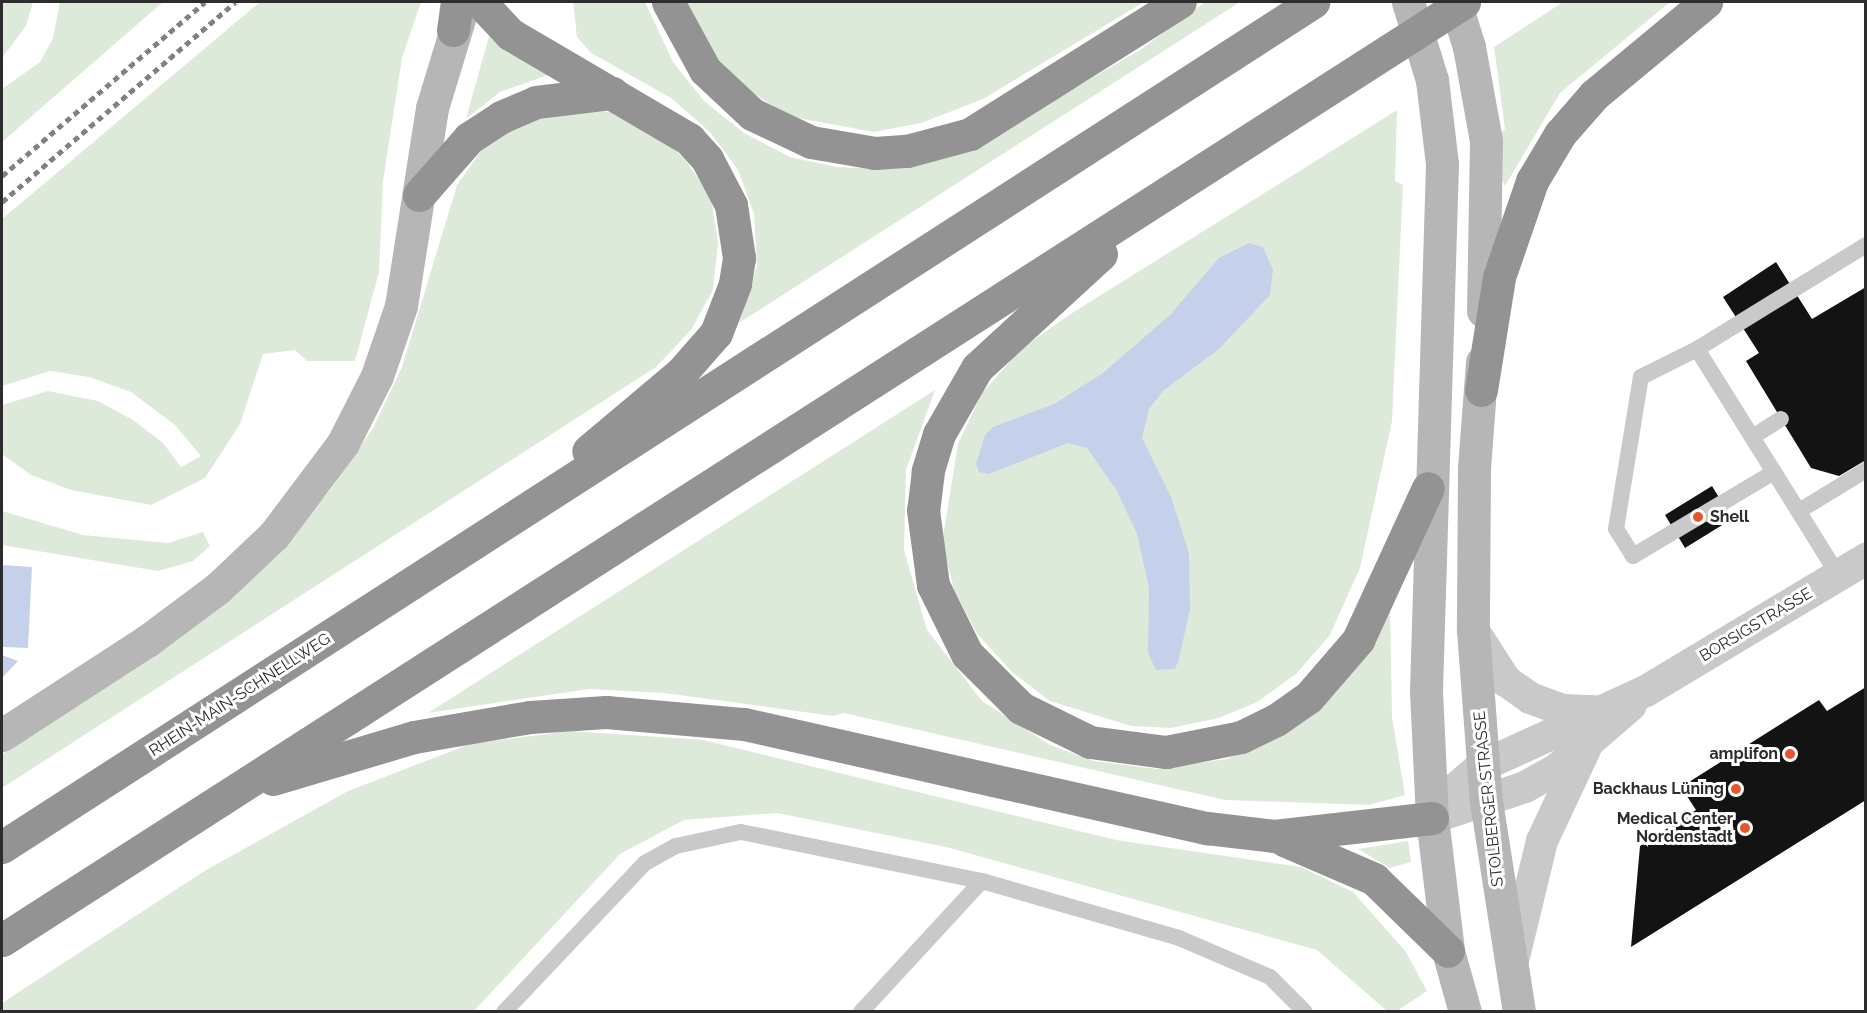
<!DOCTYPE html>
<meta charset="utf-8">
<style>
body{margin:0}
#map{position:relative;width:1867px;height:1013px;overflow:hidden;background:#fff;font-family:Raleway,sans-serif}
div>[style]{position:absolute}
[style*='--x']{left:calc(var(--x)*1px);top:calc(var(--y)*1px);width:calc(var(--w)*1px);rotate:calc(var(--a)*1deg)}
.green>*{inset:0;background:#deead9}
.water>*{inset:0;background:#c5d1eb}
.building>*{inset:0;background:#131313}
.lane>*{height:16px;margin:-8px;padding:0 8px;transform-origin:8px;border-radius:8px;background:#c9c9c9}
.street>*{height:32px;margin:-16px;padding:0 16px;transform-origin:16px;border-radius:16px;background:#c9c9c9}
.secondary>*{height:33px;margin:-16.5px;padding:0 16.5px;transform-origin:16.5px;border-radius:16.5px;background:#b6b6b6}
.highway>*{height:33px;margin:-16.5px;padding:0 16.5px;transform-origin:16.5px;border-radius:16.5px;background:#939393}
.rail>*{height:4.5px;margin-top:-2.25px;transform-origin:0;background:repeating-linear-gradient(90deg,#818181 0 6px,transparent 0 10.5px)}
.dots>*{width:16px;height:16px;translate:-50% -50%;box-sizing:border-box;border:3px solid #fff;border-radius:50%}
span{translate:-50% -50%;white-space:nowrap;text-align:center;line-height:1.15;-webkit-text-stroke:6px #fff;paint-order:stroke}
.poi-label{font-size:16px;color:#2c2c2c;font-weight:700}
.left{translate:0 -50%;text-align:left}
.right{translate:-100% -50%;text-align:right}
.street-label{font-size:16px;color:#2c2c2c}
.frame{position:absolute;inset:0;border:3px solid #2c2c2c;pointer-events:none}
</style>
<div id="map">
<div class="green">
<i style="clip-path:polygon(2px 2px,33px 2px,26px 26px,2px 58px)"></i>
<i style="clip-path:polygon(60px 2px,163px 2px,2px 142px,2px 89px,40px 62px,53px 38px)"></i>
<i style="clip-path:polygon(260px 2px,421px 2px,402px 58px,383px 181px,379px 272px,355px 361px,307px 361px,295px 350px,263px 354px,240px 424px,205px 478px,151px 505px,71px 490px,31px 475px,2px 454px,2px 405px,48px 391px,98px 401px,133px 420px,163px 443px,181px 467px,201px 456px,175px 425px,131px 392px,89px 377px,50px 371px,2px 386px,2px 219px)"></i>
<i style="clip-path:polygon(573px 2px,645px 2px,673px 62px,704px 101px,744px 133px,790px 157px,837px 167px,884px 169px,932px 160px,990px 138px,1140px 50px,1205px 2px,1240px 2px,739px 323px,757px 266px,754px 214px,738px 170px,710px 132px,671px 98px,591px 53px,577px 37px)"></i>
<i style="clip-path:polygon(684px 2px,1144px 2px,983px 99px,921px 123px,874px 132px,787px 116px,743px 86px,708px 48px)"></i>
<i style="clip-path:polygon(1563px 2px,1670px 2px,1560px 93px,1505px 186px,1499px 173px,1500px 133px,1505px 129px,1494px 47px)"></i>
<i style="clip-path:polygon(489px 36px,548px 75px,500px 92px,466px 119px)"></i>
<i style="clip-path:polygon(560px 109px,612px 112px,649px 128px,684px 158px,711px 197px,718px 243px,713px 290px,691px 330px,656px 367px,2px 788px,2px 754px,96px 693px,276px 554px,331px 489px,373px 428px,402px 367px,457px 185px,485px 145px,518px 121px)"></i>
<i style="clip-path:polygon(1397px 110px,1395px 181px,1403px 185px,1392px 421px,1360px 568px,1330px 635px,1296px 674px,1257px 702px,1219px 718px,1171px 728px,1131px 726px,1050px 701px,1013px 673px,977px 634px,954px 589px,942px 543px,958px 444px,982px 393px,1021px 349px,1069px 315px)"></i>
<i style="clip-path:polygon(935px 390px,906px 470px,904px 550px,927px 630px,982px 701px,1050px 745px,1094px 761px,1157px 769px,1227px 759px,1265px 744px,1390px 603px,1392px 717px,1405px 795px,1369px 805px,1225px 800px,844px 713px,833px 716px,664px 693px,589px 689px,428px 713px)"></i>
<i style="clip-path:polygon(2px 511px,83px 535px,168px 543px,203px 532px,210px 546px,193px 561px,158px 571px,2px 545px)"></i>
<i style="clip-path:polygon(571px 731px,703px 740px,1116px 840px,1301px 867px,1353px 892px,1406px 952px,1427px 991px,1397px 1011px,1387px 1011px,1317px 950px,946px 847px,777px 813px,684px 820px,620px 854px,474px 1011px,2px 1012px,2px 1003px,206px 870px,348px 791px,470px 744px)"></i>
<i style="clip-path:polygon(1408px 841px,1411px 862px,1390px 868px,1358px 849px)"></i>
</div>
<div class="water">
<i style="clip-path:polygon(1249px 243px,1263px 247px,1273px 270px,1270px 295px,1219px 349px,1164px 390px,1149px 409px,1142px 438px,1171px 497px,1189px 553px,1190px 609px,1179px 659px,1175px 669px,1156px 670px,1148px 653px,1149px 588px,1137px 534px,1117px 491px,1087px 448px,1068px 443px,989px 474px,979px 472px,976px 464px,985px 435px,993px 427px,1054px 404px,1103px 373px,1170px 315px,1219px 258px)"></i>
<i style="clip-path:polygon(2px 565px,32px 567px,28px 648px,2px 647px)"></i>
<i style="clip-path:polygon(2px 655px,18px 661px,2px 678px)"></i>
</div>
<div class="building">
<i style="clip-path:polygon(1776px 262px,1812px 319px,1866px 287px,1866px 460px,1839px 476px,1811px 468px,1746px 361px,1759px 353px,1723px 297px)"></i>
<i style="clip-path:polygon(1712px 486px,1732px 519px,1685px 548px,1665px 515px)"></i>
<i style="clip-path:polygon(1866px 687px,1866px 800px,1631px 947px,1640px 846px,1696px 810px,1681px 787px,1819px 700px,1827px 711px)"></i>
</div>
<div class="lane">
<i style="--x:1697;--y:349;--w:198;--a:-31.6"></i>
<i style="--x:1752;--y:437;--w:34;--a:-32"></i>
<i style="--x:1774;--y:472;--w:164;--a:149.2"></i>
<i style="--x:1633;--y:556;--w:32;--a:-122"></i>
<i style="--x:1616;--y:529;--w:154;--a:-80.7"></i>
<i style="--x:1641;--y:377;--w:63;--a:-26.6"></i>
<i style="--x:1697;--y:349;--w:145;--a:58"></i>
<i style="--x:1774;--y:472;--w:121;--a:58.1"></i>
<i style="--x:1799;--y:511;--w:79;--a:-31.5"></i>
<i style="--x:504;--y:1012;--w:205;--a:-46.6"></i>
<i style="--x:645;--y:863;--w:35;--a:-29"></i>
<i style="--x:676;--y:846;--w:66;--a:-12.2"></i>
<i style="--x:741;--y:832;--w:246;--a:11.5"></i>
<i style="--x:982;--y:881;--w:205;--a:16.1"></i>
<i style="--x:1179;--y:938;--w:99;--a:23.2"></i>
<i style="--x:1270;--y:977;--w:49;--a:45"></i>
<i style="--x:861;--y:1012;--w:178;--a:-47.3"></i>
</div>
<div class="street">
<i style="--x:1473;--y:630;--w:61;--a:57.1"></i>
<i style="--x:1506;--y:681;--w:29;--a:35"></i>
<i style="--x:1530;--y:698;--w:35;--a:20"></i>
<i style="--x:1563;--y:710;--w:32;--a:2"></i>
<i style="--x:1432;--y:818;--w:25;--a:-56"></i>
<i style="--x:1446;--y:797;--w:48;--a:-40.7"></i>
<i style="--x:1482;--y:766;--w:180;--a:-24.6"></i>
<i style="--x:1646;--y:691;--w:257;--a:-31"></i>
<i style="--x:1432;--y:818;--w:98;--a:-18.4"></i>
<i style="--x:1525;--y:787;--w:35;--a:-29"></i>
<i style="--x:1556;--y:770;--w:99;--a:-40.9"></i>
<i style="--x:1512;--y:965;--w:128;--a:-76.4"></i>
<i style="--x:1542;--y:841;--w:102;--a:-64.9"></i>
</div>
<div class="secondary">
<i style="--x:1408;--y:2;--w:82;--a:72.9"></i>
<i style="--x:1432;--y:80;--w:85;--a:83.2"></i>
<i style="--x:1442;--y:164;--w:527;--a:91.74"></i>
<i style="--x:1426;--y:691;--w:127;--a:87.3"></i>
<i style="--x:1432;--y:818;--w:134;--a:83.1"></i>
<i style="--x:1448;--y:951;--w:63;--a:74.4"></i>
<i style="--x:1455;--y:2;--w:47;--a:72.7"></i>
<i style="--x:1469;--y:47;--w:96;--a:79.7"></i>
<i style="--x:1486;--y:141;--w:170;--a:91"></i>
<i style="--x:1482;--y:362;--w:107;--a:94.3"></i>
<i style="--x:1474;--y:469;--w:161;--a:90.4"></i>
<i style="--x:1473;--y:630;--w:171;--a:85.7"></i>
<i style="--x:1486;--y:801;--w:214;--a:81.1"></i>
<i style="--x:2;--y:735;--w:173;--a:-33"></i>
<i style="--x:147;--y:641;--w:89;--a:-36.7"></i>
<i style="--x:218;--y:588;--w:77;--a:-43.4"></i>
<i style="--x:274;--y:535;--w:115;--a:-53.1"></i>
<i style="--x:343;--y:443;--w:75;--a:-63.1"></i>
<i style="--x:377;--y:376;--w:74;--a:-71.1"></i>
<i style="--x:401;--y:306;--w:200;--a:-81.1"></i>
<i style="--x:432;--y:108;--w:110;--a:-73.1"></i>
</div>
<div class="highway">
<i style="--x:480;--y:2;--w:44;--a:46.8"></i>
<i style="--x:510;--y:34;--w:208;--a:30.4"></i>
<i style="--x:689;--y:139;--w:27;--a:48"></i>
<i style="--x:707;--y:159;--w:52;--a:62.4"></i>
<i style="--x:731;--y:205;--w:54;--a:81.4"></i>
<i style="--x:739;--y:258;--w:26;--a:99"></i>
<i style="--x:735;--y:284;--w:53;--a:111.2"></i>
<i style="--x:716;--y:333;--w:53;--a:131.2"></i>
<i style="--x:681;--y:373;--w:121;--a:140"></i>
<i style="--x:668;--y:2;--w:77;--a:61.4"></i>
<i style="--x:705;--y:70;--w:64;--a:43.1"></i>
<i style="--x:752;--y:114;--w:65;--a:25.4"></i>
<i style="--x:811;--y:142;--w:65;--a:9.8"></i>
<i style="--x:875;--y:153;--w:32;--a:-4"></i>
<i style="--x:907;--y:151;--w:65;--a:-15.1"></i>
<i style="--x:970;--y:134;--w:248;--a:-32.2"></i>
<i style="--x:453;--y:30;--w:28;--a:-82"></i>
<i style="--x:419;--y:195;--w:76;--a:-48.7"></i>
<i style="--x:469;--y:138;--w:38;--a:-33"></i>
<i style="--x:501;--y:117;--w:38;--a:-23"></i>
<i style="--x:536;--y:102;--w:77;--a:-6.8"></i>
<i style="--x:1101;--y:254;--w:168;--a:137.4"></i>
<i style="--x:977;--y:368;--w:76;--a:119.9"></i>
<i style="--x:939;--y:434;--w:39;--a:107"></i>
<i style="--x:928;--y:471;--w:39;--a:97"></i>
<i style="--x:923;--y:510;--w:76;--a:82.4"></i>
<i style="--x:933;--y:585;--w:77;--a:63.8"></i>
<i style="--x:967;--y:654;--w:76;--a:45"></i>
<i style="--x:1021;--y:708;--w:77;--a:26.2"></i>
<i style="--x:1090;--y:742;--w:77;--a:7.5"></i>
<i style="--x:1166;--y:752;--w:76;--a:-11.3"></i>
<i style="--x:1241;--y:737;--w:39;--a:-26"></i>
<i style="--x:1276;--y:720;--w:39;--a:-35"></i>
<i style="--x:1308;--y:698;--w:77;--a:-49.2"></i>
<i style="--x:1358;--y:640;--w:167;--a:-65.3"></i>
<i style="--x:1481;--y:390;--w:114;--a:-80.9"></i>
<i style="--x:1499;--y:277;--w:102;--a:-71"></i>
<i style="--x:1532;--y:181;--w:55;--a:-59.2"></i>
<i style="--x:1560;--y:134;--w:52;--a:-48.9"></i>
<i style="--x:1594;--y:95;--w:146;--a:-39.7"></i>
<i style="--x:273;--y:779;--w:147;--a:-16.6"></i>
<i style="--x:414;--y:737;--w:118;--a:-9.8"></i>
<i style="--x:530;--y:717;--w:76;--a:-3.8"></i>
<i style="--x:606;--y:712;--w:139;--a:5"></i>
<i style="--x:744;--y:724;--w:475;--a:12.7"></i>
<i style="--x:1207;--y:828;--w:67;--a:6.8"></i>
<i style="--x:1274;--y:836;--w:159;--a:-6.5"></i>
<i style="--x:1284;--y:840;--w:98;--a:23.4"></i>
<i style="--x:1374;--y:879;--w:103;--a:44.2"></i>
<i style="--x:2;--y:847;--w:1560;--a:-32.8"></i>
<i style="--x:2;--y:940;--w:1737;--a:-32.68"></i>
</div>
<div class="rail">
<i style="--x:2;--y:176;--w:267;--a:-40.6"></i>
<i style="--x:2;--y:202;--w:307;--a:-40.6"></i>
</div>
<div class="dots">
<i style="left:1698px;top:517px;background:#e6552c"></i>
<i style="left:1790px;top:754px;background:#e6552c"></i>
<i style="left:1736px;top:789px;background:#e6552c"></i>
<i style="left:1745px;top:828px;background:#e6552c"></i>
</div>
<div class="poi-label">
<span class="left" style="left:1710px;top:517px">Shell</span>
<span class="right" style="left:1778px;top:754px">amplifon</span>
<span class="right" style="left:1724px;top:789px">Backhaus Lüning</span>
<span class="right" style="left:1733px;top:828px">Medical Center<br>Nordenstadt</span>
</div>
<div class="street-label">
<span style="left:1756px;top:625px;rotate:-31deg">BORSIGSTRASSE</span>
<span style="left:240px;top:695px;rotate:-33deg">RHEIN-MAIN-SCHNELLWEG</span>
<span style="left:1489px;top:799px;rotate:-96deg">STOLBERGER STRASSE</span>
</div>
<div class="frame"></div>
</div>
